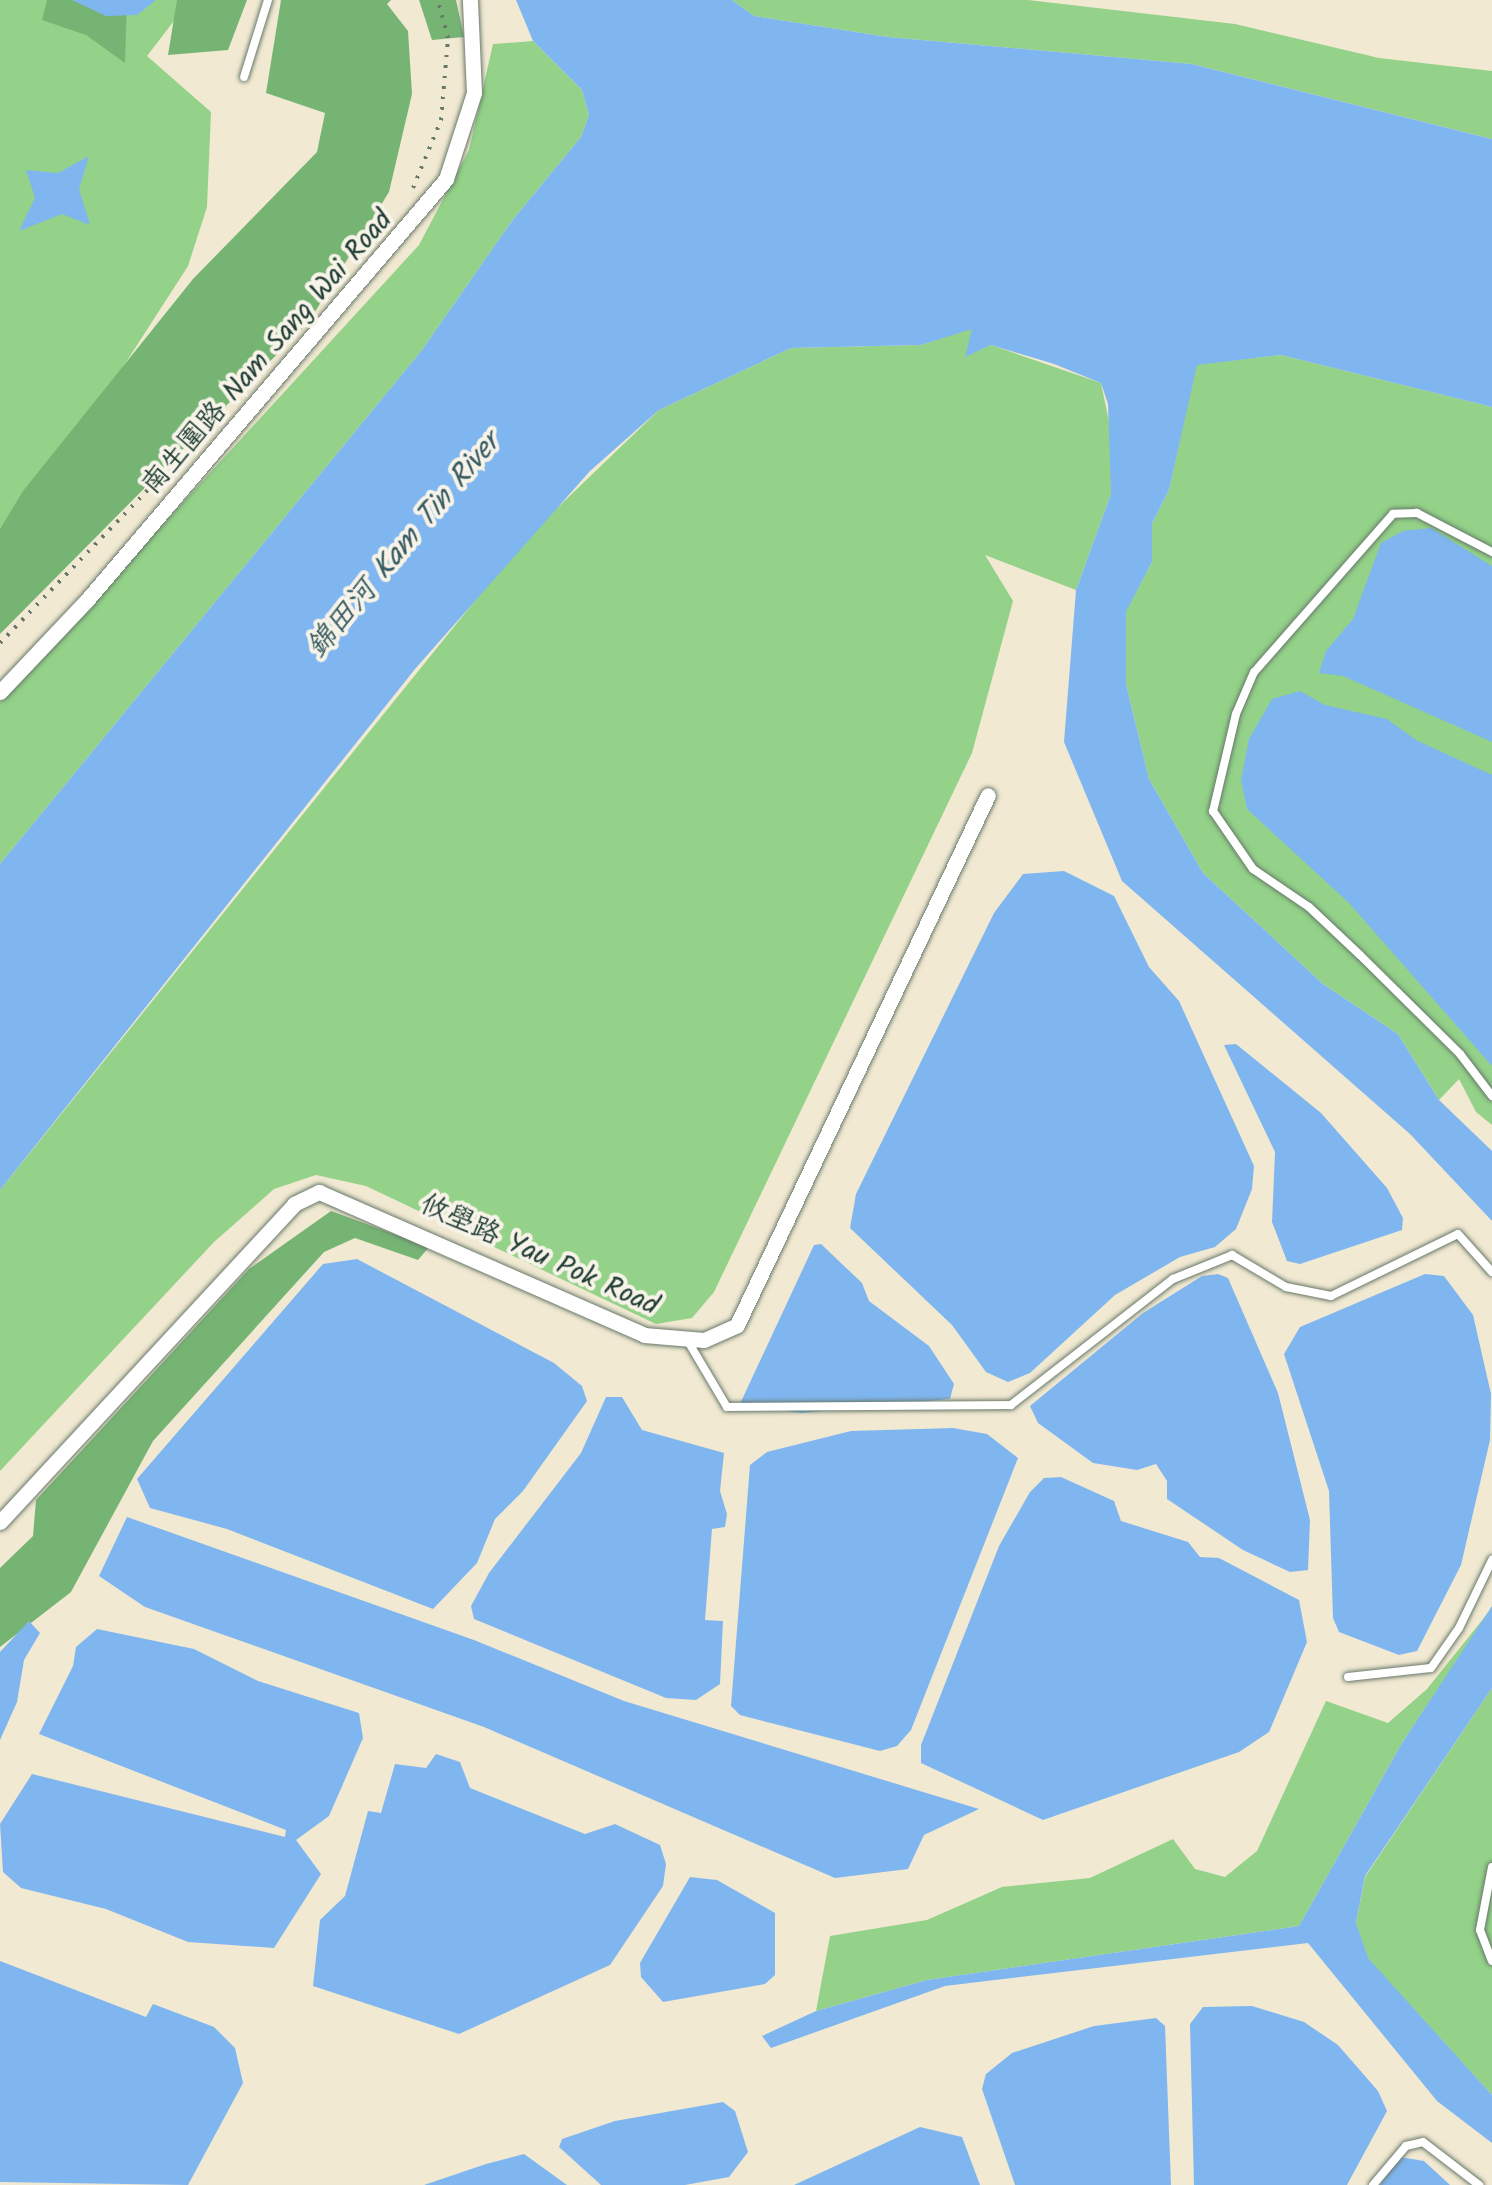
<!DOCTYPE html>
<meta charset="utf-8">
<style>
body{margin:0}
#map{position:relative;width:1492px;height:2185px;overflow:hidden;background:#f1e9d2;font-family:Kalam,"LXGW WenKai TC",sans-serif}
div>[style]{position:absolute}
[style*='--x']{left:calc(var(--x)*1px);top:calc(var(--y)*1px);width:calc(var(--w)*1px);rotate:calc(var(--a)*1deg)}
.green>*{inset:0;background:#93d288}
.forest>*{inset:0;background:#76b474}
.water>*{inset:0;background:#80b6ef}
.path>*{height:4px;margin-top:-2px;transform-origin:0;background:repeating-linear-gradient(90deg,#68796b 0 2.5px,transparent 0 10.5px)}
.roads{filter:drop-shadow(0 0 2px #68796b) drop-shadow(0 0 2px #68796b)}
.lane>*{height:8px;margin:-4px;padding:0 4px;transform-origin:4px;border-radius:4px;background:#fff}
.street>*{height:15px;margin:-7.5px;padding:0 7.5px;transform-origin:7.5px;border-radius:7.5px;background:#fff}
span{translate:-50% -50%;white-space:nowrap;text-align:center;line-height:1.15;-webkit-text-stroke:8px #f7f3e8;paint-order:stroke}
.street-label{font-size:28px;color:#1f3d34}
.water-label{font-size:30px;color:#375b63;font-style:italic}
</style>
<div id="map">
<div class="green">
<i style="clip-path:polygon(0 0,190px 0,147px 56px,211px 112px,207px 207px,188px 266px,0 558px)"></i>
<i style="clip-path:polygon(732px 0,1028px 0,1235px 24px,1379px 58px,1492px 71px,1492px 139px,1192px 64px,888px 37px,754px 16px)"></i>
<i style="clip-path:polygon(533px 41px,582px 90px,589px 115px,581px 137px,511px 222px,422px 350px,0 864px,0 702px,419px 245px,469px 150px,493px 44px)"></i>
<i style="clip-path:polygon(973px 328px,966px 356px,991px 345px,1101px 383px,1114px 446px,1111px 494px,1076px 590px,985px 555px,1013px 601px,972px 753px,714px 1292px,692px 1318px,656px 1324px,366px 1186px,316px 1175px,274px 1189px,214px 1242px,0 1471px,0 1190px,524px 540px,659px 410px,791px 348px,921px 345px)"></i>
<i style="clip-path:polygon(1281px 355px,1492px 407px,1492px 1125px,1476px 1112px,1459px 1079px,1439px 1100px,1398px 1034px,1323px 984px,1203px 873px,1149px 779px,1126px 684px,1126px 611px,1152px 562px,1152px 524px,1169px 490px,1196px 364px)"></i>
<i style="clip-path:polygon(1491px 1609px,1402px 1743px,1299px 1926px,927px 1980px,816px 2011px,830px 1936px,927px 1920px,1002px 1887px,1090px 1878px,1173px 1839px,1195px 1869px,1225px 1877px,1257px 1851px,1326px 1701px,1388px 1723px,1427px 1689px)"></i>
<i style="clip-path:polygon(1492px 1688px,1492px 2095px,1367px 1958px,1356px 1923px,1365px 1877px)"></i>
</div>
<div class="forest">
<i style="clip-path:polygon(47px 0,127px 0,125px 63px,86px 35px,42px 20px)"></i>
<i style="clip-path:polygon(177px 0,247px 0,228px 50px,168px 55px)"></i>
<i style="clip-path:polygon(281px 0,391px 0,387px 4px,408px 31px,412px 94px,389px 192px,308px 323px,0 634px,0 529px,23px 491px,193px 279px,317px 152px,325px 113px,266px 93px)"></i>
<i style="clip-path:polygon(419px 0,456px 0,464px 37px,432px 40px)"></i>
<i style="clip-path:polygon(331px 1211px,429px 1247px,418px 1260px,355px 1238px,324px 1252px,153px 1441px,71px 1592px,0 1647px,0 1568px,33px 1536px,36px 1500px,249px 1269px)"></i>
</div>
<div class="water">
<i style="clip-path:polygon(72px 0,156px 0,137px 15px,106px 16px)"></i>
<i style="clip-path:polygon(516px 0,732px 0,754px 16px,888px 37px,1192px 64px,1492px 139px,1492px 407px,1281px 355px,1197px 365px,1169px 490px,1152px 524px,1152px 562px,1126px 612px,1126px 684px,1149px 779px,1203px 873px,1323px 984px,1398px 1034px,1439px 1100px,1492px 1151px,1492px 1221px,1410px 1134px,1122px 881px,1064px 742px,1076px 590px,1111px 494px,1108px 404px,1101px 383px,1054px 364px,991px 345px,965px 357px,972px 329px,921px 345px,791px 348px,659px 410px,590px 471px,415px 669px,0 1190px,0 864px,422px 350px,511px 222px,581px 137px,589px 115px,582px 90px,533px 41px)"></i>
<i style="clip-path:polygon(89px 156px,79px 189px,90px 225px,62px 214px,19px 231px,35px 198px,26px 170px,58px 173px)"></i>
<i style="clip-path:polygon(1431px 528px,1492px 566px,1492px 742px,1343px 676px,1319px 673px,1326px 651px,1353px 619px,1381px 543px,1403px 531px)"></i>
<i style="clip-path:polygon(1300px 691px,1325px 705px,1387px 719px,1416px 740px,1492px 775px,1492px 1066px,1349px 903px,1247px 809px,1241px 780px,1249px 739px,1272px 699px)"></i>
<i style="clip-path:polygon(1064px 871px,1114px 896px,1149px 967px,1179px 1001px,1254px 1166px,1252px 1189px,1236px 1229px,1215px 1247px,1180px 1257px,1115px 1295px,1030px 1373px,1008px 1382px,986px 1372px,952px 1325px,850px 1228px,856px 1194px,994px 913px,1023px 874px)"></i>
<i style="clip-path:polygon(1236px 1044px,1321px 1113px,1387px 1188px,1403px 1218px,1402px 1230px,1300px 1264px,1287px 1261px,1272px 1222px,1275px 1152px,1224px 1045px)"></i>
<i style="clip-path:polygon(821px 1244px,862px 1283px,869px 1301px,929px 1346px,954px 1384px,950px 1399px,802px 1413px,739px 1406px,814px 1245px)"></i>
<i style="clip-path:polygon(357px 1259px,554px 1363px,582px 1386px,587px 1401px,523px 1491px,495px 1519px,477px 1563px,433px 1609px,227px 1529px,150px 1508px,137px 1479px,323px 1264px)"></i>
<i style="clip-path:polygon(1218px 1274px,1228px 1278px,1278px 1393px,1310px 1520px,1308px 1570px,1290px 1572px,1243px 1550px,1167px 1499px,1167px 1481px,1156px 1464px,1137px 1470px,1093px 1463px,1038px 1423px,1030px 1406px,1143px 1313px,1202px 1276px)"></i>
<i style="clip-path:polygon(1425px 1274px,1444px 1276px,1473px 1315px,1491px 1394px,1490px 1440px,1461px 1565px,1417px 1651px,1399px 1655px,1339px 1632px,1333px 1618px,1329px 1491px,1284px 1354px,1300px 1327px)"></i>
<i style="clip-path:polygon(606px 1397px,622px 1397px,642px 1430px,724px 1453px,720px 1491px,727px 1514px,725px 1527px,712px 1529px,705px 1620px,723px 1621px,720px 1684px,696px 1700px,666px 1698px,474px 1619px,471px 1606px,489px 1573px,581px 1453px)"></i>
<i style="clip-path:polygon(953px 1428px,987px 1434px,1018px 1458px,911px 1730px,897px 1746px,880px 1751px,740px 1715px,731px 1706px,750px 1465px,767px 1452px,851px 1431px)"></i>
<i style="clip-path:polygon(1061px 1477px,1114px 1501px,1121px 1521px,1188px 1542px,1200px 1557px,1219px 1558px,1299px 1600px,1307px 1642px,1269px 1732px,1239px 1752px,1043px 1820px,921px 1763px,921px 1745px,999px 1546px,1030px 1492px,1044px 1478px)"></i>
<i style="clip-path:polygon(127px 1517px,474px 1640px,624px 1701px,979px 1809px,924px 1835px,908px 1869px,835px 1878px,484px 1727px,145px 1607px,99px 1576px)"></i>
<i style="clip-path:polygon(1492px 1606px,1492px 1688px,1365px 1876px,1356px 1923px,1368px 1958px,1492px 2095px,1492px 2143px,1437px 2101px,1308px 1943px,945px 1986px,771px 2048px,762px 2036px,816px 2011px,927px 1980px,1299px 1926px,1402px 1743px)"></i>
<i style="clip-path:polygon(29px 1621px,40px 1633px,24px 1660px,17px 1702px,0 1740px,0 1652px)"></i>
<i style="clip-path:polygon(97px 1629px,194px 1649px,258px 1681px,359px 1713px,363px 1738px,329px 1816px,296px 1840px,321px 1874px,274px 1948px,188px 1942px,106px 1909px,21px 1888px,3px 1872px,0 1824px,32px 1774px,285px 1837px,286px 1830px,39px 1734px,73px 1666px,76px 1647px)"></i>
<i style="clip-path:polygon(436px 1754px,460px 1762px,470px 1788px,585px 1834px,615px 1824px,660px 1845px,666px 1864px,663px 1886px,610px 1965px,459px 2034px,313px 1986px,320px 1920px,345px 1896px,368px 1811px,381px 1813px,395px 1764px,426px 1768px)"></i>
<i style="clip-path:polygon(690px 1877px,717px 1880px,775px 1913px,775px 1975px,765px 1984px,663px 2002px,641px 1977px,640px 1963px)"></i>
<i style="clip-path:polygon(0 1961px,146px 2017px,153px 2004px,214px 2027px,235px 2048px,243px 2083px,188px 2185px,0 2182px)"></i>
<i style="clip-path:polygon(1252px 2006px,1304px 2022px,1338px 2045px,1378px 2091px,1387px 2111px,1347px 2185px,1194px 2185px,1190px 2024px,1203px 2007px)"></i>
<i style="clip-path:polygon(1156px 2018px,1165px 2026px,1171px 2185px,1015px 2185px,982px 2089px,986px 2074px,1012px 2053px,1094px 2026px)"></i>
<i style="clip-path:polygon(723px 2102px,735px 2111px,748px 2152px,729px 2177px,685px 2185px,601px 2185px,559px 2147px,562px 2139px,615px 2121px)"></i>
<i style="clip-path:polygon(920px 2127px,962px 2137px,980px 2185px,794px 2185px)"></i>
<i style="clip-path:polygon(524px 2154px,567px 2185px,424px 2185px,486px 2164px)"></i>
<i style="clip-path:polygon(1400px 2157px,1424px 2161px,1450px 2185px,1380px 2185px)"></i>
</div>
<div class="path">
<i style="--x:413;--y:188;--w:74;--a:-67.6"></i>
<i style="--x:441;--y:120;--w:82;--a:-85.1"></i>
<i style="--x:448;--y:38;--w:39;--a:-105"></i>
<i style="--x:0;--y:643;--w:250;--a:-46"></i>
<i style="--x:174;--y:463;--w:205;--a:-48.6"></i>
</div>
<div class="roads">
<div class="lane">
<i style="--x:244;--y:77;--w:81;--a:-72.7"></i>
<i style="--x:1492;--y:552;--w:85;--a:-152.5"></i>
<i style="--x:1417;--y:513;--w:24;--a:178"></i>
<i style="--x:1393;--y:514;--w:210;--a:131.3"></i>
<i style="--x:1254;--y:672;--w:46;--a:113.2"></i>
<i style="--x:1236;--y:714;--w:100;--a:103.3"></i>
<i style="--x:1213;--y:811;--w:70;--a:55.4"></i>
<i style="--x:1253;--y:869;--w:68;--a:34.2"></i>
<i style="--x:1309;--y:907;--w:70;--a:43.3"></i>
<i style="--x:1360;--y:955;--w:141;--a:44.7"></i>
<i style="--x:1460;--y:1054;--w:53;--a:52.7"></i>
<i style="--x:686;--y:1338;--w:80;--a:59.3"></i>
<i style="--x:727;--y:1407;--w:284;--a:-0.4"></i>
<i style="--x:1011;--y:1405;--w:205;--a:-37.9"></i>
<i style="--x:1173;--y:1279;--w:64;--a:-22.1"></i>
<i style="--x:1232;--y:1255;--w:63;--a:30.7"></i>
<i style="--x:1286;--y:1287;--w:46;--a:11.3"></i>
<i style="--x:1331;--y:1296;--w:141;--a:-26"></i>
<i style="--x:1458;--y:1234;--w:51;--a:48.2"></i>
<i style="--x:1348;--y:1677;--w:83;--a:-6.2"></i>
<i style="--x:1431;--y:1668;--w:49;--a:-55"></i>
<i style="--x:1459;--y:1628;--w:76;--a:-64.1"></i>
<i style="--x:1492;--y:1867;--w:64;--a:100.8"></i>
<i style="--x:1480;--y:1930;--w:33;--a:69"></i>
<i style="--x:1373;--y:2185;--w:51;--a:-49.8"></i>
<i style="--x:1406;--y:2146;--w:17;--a:-13"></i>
<i style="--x:1423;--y:2142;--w:71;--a:37.5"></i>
</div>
<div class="street">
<i style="--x:0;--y:692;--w:127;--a:-46.6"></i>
<i style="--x:87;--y:600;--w:553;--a:-49.54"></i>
<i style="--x:446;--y:179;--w:90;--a:-72"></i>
<i style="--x:474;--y:93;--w:93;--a:-92.5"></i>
<i style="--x:0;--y:1522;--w:433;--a:-47.2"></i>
<i style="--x:294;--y:1204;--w:28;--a:-26"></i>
<i style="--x:319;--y:1192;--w:355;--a:23.7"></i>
<i style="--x:644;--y:1335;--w:60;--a:4.8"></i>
<i style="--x:704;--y:1340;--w:36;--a:-24"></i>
<i style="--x:737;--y:1325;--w:586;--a:-64.66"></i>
</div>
</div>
<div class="street-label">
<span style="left:268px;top:353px;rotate:-49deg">南生圍路 Nam Sang Wai Road</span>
<span style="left:539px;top:1256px;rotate:24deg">攸壆路 Yau Pok Road</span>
</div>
<div class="water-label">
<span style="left:404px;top:546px;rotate:-50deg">錦田河 Kam Tin River</span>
</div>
</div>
